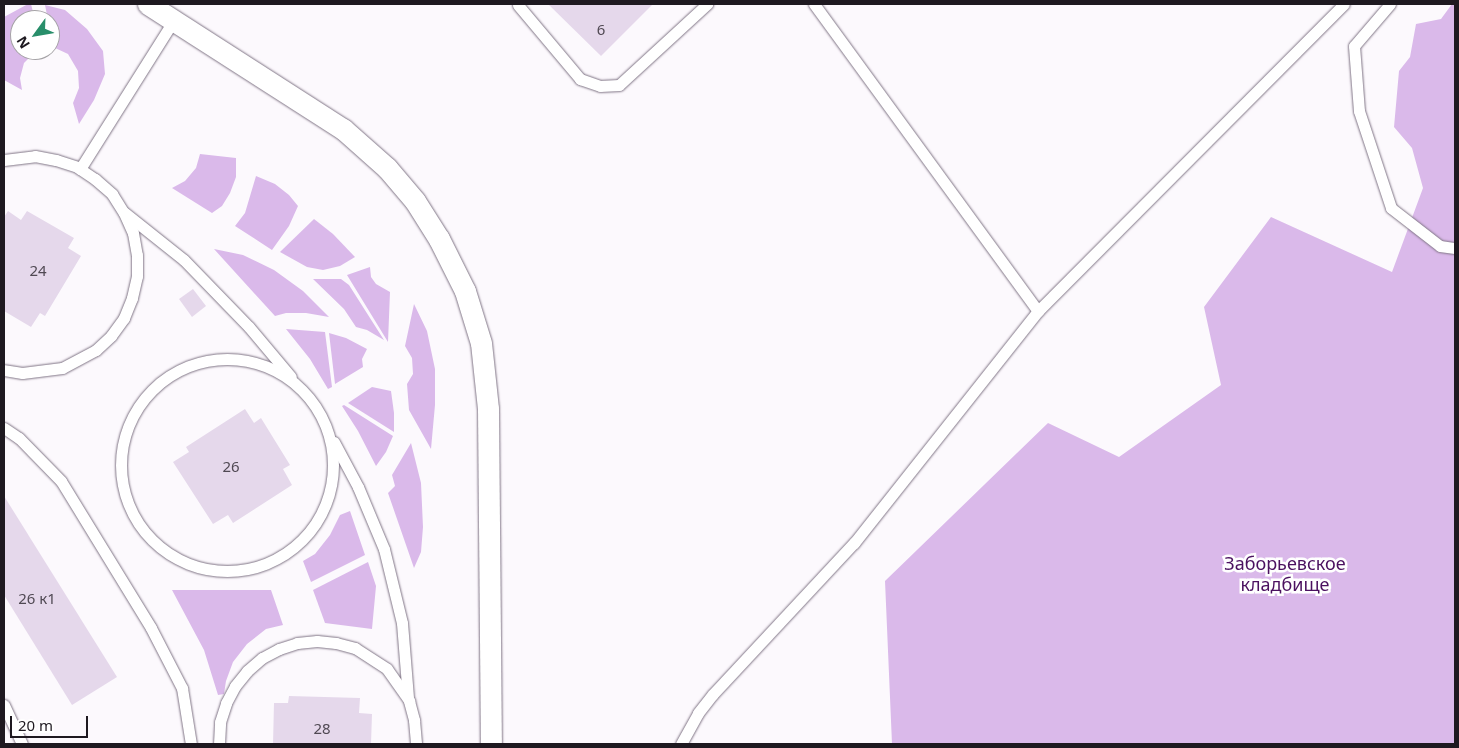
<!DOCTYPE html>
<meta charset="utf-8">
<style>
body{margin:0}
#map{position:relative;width:1459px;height:748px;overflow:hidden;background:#fcf9fd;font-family:"Noto Sans",sans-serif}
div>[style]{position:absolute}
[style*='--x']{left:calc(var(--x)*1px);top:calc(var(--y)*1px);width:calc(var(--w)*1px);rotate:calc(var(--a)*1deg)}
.green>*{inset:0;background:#dab9ea}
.building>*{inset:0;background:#e5d8eb}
.roads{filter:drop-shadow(0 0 1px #807586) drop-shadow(0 0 1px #807586)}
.lane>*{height:11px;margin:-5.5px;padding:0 5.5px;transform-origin:5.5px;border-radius:5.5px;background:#fff}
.lane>.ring{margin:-5.5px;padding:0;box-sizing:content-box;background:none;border:11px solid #fff;border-radius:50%}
.street>*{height:21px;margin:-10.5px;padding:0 10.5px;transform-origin:10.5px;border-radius:10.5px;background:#fff}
span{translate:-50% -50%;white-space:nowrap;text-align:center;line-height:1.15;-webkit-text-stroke:5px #fff;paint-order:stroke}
.number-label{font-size:15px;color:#504953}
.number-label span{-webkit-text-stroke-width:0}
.park-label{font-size:18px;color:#4b1160}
.frame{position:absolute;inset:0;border:5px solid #1e1920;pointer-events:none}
.north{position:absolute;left:10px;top:10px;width:50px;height:50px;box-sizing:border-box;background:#fff;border:1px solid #a5a3a6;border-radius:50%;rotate:238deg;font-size:14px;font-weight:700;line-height:20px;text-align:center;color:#1e1920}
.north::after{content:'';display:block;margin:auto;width:18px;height:22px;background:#288e6a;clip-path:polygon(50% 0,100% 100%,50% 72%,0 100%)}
.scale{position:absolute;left:10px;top:716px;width:78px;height:22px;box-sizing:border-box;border:2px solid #1e1920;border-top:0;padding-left:6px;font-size:15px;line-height:18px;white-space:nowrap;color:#1e1920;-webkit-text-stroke:4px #fff;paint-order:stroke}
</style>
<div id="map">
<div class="green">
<i style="clip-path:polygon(28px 4px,31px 4px,35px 20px,20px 20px,20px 50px,42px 51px,32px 55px,24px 63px,20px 78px,22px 90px,4px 80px,4px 17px)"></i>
<i style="clip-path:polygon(1452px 4px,1455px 4px,1455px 744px,892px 744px,885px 581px,1048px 423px,1119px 457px,1221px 385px,1204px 307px,1271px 217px,1392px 272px,1423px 188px,1412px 148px,1394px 127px,1399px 71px,1410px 57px,1416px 24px,1441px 19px)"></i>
<i style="clip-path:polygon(45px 5px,65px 10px,87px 29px,103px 51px,105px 74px,94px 100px,79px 124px,73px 103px,79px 88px,78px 71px,68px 54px,53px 47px,50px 20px,48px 20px)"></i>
<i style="clip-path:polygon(200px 154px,236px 158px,236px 177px,230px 193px,222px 206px,212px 213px,172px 188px,185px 181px,196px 168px)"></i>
<i style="clip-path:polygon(256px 176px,275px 184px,289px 195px,298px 206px,289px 226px,272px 250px,235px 226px,245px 213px)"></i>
<i style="clip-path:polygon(314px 219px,333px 234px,355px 257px,340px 266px,323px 270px,307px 267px,280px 252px)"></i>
<i style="clip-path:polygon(214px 249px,243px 255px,274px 270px,303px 291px,329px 317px,306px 313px,286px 313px,275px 316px)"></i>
<i style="clip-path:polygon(370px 267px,371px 277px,376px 284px,390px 292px,388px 342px,347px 275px)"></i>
<i style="clip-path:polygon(313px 279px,341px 279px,349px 285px,384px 340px,367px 330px,356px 327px,344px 309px)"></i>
<i style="clip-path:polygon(414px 304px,427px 331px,435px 369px,435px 405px,431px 449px,409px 410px,407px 384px,413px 374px,412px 358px,405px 346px)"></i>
<i style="clip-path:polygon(286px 329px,325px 332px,332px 387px,328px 389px,310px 359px)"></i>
<i style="clip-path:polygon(329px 333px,346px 338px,367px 349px,362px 359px,363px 367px,335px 384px)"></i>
<i style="clip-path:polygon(372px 387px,391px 391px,394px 413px,394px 432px,348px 403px)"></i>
<i style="clip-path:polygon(344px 405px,393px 436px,386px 452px,376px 466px,358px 431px,342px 406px)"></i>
<i style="clip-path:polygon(411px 443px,421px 483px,423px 527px,421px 552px,414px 568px,388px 493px,395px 486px,392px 475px)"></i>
<i style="clip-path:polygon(350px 511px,365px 555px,311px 582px,303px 561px,315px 554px,330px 535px,340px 515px)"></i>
<i style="clip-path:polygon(368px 562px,376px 586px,372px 629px,325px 623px,313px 590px)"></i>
<i style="clip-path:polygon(172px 590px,271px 590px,283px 625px,266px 629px,247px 644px,233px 662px,226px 681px,224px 694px,218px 695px,204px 650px)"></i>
</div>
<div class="building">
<i style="clip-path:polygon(548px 4px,653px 4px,601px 56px)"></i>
<i style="clip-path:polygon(8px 211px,21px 220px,27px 211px,74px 238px,68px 248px,81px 256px,45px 316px,40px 313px,31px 327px,4px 311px,4px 217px)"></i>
<i style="clip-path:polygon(193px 289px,206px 306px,192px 317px,179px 299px)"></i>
<i style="clip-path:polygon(245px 409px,254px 423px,261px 418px,290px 465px,283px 469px,292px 485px,233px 523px,228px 515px,213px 524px,173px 462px,189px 452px,186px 447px)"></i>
<i style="clip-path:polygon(4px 496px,117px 677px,72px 705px,4px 595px)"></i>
<i style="clip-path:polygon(289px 696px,360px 698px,359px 713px,372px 714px,371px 744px,273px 744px,274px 703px,288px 703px)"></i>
</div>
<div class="roads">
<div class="lane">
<i style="--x:814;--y:4;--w:380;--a:53.9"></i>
<i style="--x:1390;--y:4;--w:55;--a:130.6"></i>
<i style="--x:1354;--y:46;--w:65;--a:85.6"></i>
<i style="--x:1359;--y:111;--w:102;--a:71.7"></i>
<i style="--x:1391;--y:208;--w:62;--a:37.8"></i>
<i style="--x:1440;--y:246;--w:15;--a:8"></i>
<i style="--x:518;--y:5;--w:97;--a:50"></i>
<i style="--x:580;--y:79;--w:21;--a:19"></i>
<i style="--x:600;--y:86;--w:19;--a:-3"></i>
<i style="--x:619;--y:85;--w:120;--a:-42.6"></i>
<i style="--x:4;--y:160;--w:31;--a:-7"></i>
<i style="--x:35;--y:156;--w:21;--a:11"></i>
<i style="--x:56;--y:160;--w:22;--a:18"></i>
<i style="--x:77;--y:167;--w:22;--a:34"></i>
<i style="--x:95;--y:179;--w:23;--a:41"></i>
<i style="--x:112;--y:194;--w:22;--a:58"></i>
<i style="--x:124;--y:213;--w:22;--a:66"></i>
<i style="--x:133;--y:233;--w:22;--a:80"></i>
<i style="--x:137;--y:255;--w:21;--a:90"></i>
<i style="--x:137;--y:276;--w:23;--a:103"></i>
<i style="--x:132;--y:298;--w:22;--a:112"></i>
<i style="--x:124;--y:318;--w:22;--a:126"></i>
<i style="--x:111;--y:336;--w:21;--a:137"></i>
<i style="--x:96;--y:350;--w:38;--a:152"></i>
<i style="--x:62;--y:368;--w:40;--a:172.9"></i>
<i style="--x:22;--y:373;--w:18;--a:-171"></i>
<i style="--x:80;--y:169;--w:176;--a:-57.8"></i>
<i style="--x:125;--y:213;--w:75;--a:38.5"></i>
<i style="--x:184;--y:260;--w:93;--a:45.9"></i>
<i style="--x:249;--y:327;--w:65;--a:50"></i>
<i class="ring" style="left:121px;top:359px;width:201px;height:201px"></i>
<i style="--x:4;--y:428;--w:18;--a:34"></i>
<i style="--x:19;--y:438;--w:60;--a:45.7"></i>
<i style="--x:61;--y:481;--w:172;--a:58.5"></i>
<i style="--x:151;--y:628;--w:68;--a:62.7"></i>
<i style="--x:182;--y:688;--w:57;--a:80.9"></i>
<i style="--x:334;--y:442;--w:51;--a:61.9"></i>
<i style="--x:358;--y:487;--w:67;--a:67.2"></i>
<i style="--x:384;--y:549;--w:76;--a:76.3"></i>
<i style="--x:402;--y:623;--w:74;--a:85.4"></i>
<i style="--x:4;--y:705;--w:43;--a:65.2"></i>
<i style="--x:219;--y:744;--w:22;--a:-87"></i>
<i style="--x:220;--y:722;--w:20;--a:-72"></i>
<i style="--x:226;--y:703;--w:19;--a:-62"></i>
<i style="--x:235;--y:686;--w:19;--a:-51"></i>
<i style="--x:247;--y:671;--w:20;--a:-41"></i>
<i style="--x:262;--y:658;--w:19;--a:-28"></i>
<i style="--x:279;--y:649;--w:19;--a:-18"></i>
<i style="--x:297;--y:643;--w:20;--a:-6"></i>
<i style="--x:317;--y:641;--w:19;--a:6"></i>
<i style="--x:336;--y:643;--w:20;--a:15"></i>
<i style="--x:355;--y:648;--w:38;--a:33"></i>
<i style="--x:387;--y:669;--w:39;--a:55"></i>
<i style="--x:409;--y:701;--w:20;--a:75"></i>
<i style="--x:414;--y:720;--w:24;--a:85"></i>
<i style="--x:681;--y:744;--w:35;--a:-61"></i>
<i style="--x:698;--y:713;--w:24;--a:-52"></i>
<i style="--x:713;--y:694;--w:207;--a:-47"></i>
<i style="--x:854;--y:543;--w:296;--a:-51.6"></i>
<i style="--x:1038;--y:311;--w:433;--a:-45.1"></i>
</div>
<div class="street">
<i style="--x:148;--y:4;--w:232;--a:32.7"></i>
<i style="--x:343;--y:129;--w:59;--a:41.6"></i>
<i style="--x:387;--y:168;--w:43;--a:49.7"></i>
<i style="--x:415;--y:201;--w:45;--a:57.7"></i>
<i style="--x:439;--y:239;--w:58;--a:63.4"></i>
<i style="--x:465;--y:291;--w:54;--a:72.9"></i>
<i style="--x:481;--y:343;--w:66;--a:83.9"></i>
<i style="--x:488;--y:409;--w:335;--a:89.5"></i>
</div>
</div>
<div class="number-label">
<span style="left:601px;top:30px">6</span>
<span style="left:38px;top:271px">24</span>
<span style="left:231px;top:467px">26</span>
<span style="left:37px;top:599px">26 к1</span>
<span style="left:322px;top:729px">28</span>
</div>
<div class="park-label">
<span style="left:1285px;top:574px">Заборьевское<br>кладбище</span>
</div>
<div class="frame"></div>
<div class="north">N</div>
<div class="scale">20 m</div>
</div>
